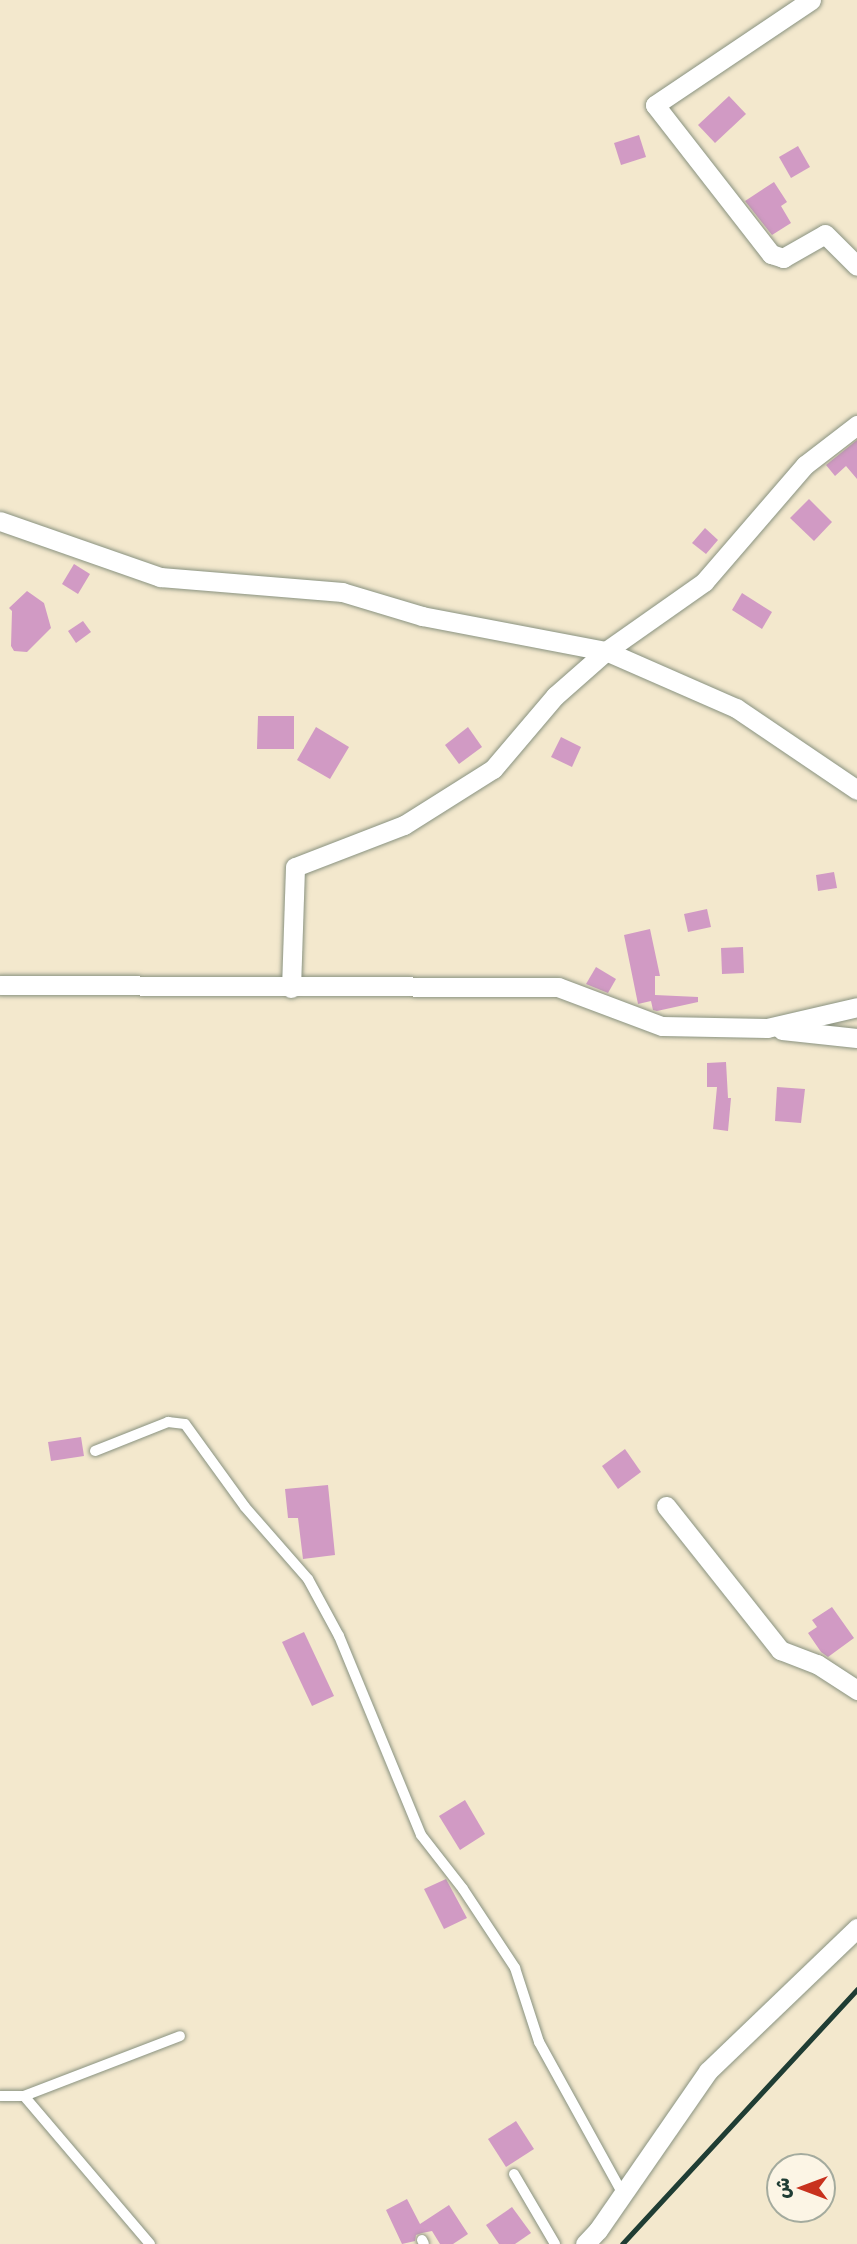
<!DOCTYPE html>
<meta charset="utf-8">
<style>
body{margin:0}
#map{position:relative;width:857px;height:2244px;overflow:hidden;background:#f3e8cd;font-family:Delius,"Playpen Sans Arabic",sans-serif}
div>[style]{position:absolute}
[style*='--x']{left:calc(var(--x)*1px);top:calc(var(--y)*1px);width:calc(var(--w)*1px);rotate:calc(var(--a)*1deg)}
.building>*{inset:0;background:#d19ac4}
.roads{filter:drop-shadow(0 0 2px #899280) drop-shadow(0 0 2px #899280)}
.lane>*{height:10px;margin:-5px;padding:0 5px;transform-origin:5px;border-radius:5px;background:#fff}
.street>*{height:19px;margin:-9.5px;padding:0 9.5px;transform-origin:9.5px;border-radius:9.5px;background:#fff}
.rail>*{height:5px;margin:-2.5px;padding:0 2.5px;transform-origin:2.5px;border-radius:2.5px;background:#1f3d34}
span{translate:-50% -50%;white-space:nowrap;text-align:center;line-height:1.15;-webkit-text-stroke:6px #fcf5e5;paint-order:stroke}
.north{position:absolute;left:766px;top:2153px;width:70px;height:70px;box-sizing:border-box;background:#fcf5e5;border:2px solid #a4ab9e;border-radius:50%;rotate:270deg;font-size:19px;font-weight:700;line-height:28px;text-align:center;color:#1f3d34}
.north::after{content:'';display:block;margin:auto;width:24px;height:32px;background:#c8321e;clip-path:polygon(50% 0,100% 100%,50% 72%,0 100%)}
</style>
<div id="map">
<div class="building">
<i style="clip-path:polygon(729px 96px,746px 114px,715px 143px,698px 125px)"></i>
<i style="clip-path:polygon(639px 135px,646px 157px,621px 165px,614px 143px)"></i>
<i style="clip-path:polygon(798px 146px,810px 167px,791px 178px,779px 157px)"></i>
<i style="clip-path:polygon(774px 182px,787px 202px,781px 206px,791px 223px,772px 235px,745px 201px)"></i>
<i style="clip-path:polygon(857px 440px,857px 479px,846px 466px,835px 476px,826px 465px)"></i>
<i style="clip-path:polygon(809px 499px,832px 522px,814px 541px,790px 518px)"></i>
<i style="clip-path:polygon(705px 528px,718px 540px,706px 554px,692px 543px)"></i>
<i style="clip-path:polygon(74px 564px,90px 574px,78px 594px,62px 584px)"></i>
<i style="clip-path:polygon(27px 591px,44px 603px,51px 628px,27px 652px,14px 651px,11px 646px,12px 611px,9px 608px)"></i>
<i style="clip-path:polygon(742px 593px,772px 612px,762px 629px,732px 610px)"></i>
<i style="clip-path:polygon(83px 621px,91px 632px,76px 643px,68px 631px)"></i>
<i style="clip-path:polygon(258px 716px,294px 716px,294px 749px,257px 749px)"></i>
<i style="clip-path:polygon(316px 727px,349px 747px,330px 779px,297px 760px)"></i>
<i style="clip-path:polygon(468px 727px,482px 747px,459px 764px,445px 745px)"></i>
<i style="clip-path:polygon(561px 737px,581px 747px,572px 767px,551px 757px)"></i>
<i style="clip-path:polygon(834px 872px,837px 888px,818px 891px,816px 875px)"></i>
<i style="clip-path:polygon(707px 909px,711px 927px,688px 932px,684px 914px)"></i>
<i style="clip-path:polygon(650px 929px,660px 976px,655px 976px,655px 995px,698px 997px,698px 1002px,657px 1011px,653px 1010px,651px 1001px,638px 1004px,624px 935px)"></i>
<i style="clip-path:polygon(743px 947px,744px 973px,722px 974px,721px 948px)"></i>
<i style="clip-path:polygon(596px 967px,616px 979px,608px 993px,586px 984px)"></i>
<i style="clip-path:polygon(726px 1062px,728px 1098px,731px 1098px,728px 1131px,713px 1129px,717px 1087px,707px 1087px,707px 1063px)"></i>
<i style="clip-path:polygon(777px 1087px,805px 1089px,801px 1123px,775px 1121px)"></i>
<i style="clip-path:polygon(81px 1437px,84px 1456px,51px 1461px,48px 1442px)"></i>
<i style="clip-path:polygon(625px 1449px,641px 1472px,618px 1489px,602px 1466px)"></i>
<i style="clip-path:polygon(328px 1485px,335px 1555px,303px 1559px,298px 1518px,288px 1518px,285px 1489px)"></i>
<i style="clip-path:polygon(832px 1607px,854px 1638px,828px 1657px,821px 1652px,808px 1633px,817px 1627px,812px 1620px)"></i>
<i style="clip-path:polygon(304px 1632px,334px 1696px,312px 1706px,282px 1642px)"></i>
<i style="clip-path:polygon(465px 1800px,485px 1834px,460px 1850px,439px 1816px)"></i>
<i style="clip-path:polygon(446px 1879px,467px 1918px,444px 1929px,424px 1889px)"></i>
<i style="clip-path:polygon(516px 2121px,534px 2149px,506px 2167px,488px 2139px)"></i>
<i style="clip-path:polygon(407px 2199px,420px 2224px,449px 2205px,468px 2234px,453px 2244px,440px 2244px,432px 2231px,422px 2233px,416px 2235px,415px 2241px,402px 2244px,386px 2210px)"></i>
<i style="clip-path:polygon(512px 2207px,531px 2233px,515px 2244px,499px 2244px,486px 2225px)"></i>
</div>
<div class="roads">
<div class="lane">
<i style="--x:95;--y:1451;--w:79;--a:-21.7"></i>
<i style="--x:168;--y:1422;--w:17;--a:7"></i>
<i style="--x:185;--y:1424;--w:102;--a:54.1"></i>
<i style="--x:245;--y:1507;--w:96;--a:48.8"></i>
<i style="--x:308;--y:1579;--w:65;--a:61.5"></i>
<i style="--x:339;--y:1636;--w:215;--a:67.6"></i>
<i style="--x:421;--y:1835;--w:68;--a:52.1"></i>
<i style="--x:463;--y:1889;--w:95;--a:56.6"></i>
<i style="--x:515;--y:1968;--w:78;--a:72"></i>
<i style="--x:539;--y:2042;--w:174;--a:61.1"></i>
<i style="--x:0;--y:2096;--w:24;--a:0"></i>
<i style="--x:514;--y:2174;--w:81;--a:59.6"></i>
<i style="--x:422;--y:2240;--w:4;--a:63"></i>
<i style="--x:150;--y:2244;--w:194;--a:-130.4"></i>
<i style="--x:24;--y:2096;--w:167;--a:-21"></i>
</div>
<div class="street">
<i style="--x:811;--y:0;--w:188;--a:146.1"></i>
<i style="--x:655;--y:105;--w:189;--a:52.1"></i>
<i style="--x:771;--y:254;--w:13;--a:18"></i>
<i style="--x:783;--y:258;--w:48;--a:-29.7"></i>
<i style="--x:825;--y:234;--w:45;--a:45"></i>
<i style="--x:0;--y:521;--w:170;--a:19.3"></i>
<i style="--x:160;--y:577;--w:183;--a:4.7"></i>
<i style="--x:342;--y:592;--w:84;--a:16.7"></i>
<i style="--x:422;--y:616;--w:187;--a:10.8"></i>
<i style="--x:606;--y:651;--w:142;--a:23.7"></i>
<i style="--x:736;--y:708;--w:146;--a:34.1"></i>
<i style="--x:0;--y:985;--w:558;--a:0.21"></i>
<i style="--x:558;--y:987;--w:111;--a:20.6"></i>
<i style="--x:662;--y:1026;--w:105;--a:1.1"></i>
<i style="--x:767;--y:1028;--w:92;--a:-13.1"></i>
<i style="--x:291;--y:988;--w:121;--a:-88.1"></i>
<i style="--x:295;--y:867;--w:117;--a:-21.1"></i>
<i style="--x:404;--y:825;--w:105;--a:-32.2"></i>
<i style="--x:493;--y:769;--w:96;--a:-49.7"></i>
<i style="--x:555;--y:696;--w:68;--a:-41.4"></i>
<i style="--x:606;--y:651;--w:120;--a:-35.1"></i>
<i style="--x:704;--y:582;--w:155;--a:-49.2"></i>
<i style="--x:805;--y:465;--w:66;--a:-37.6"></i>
<i style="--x:782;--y:1030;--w:75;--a:6.1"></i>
<i style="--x:666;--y:1506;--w:184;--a:51.6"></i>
<i style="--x:780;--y:1650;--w:40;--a:21"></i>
<i style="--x:817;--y:1664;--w:48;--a:33"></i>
<i style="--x:585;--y:2244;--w:19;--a:-47"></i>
<i style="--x:598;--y:2230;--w:193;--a:-55.3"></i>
<i style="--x:708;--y:2071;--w:207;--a:-43.8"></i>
</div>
</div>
<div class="rail">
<i style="--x:622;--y:2244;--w:347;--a:-47.3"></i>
</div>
<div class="north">ش</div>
</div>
